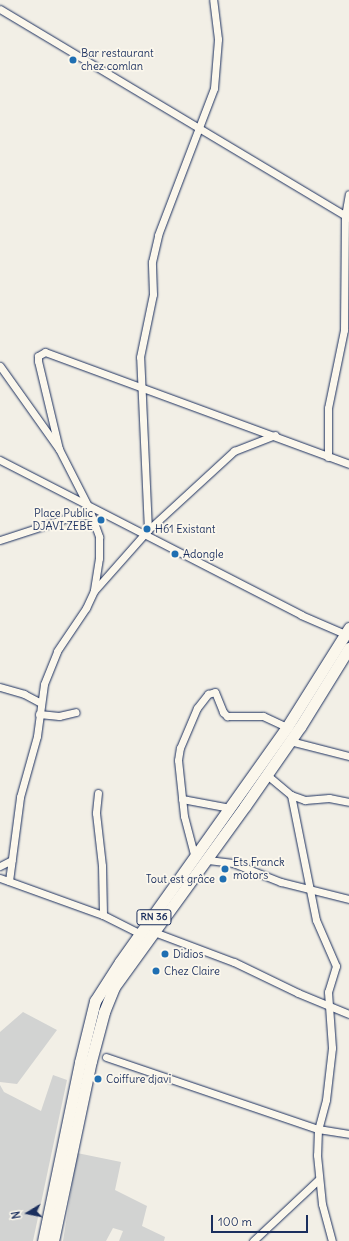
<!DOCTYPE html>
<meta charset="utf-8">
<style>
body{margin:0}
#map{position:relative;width:349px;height:1241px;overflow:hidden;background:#f2efe6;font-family:Delius,sans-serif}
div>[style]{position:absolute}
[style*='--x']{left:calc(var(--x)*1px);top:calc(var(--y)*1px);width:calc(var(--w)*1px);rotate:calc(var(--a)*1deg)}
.green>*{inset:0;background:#d2d3d2}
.roads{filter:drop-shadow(0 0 1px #1b2f5e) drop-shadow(0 0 1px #1b2f5e)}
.minor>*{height:7px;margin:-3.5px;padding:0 3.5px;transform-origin:3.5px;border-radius:3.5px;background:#fbf7ec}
.primary>*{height:11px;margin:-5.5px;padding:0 5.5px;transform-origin:5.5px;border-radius:5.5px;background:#fbf7ec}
.dots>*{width:11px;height:11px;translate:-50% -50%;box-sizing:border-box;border:2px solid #fbf7ec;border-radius:50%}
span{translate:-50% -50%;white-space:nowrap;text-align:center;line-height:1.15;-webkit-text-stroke:3.5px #fbf7ec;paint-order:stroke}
.shield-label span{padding:1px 3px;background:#fbf7ec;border:1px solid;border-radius:3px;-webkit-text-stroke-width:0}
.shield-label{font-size:10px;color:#1b2f5e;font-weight:700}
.poi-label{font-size:11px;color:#1b2f5e}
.left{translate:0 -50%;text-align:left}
.right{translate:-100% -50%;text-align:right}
.north{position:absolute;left:8px;top:1193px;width:40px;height:40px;-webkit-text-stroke:3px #fbf7ec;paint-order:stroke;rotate:260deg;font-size:11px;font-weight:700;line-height:16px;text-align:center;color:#1b2f5e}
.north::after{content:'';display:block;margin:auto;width:14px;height:18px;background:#1b2f5e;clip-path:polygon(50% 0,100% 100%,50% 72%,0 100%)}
.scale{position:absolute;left:211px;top:1215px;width:97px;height:18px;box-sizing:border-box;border:2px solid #1b2f5e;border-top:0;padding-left:5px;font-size:12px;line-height:14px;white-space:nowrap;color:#1b2f5e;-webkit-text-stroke:3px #fbf7ec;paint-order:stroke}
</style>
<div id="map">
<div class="green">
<i style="clip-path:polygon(23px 1012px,57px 1030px,17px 1084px,0 1082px,0 1032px)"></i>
<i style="clip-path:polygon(53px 1075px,67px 1080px,33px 1241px,0 1241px,0 1085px,4px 1092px,41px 1111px)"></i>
<i style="clip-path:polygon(77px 1153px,121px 1162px,115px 1190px,147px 1206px,142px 1226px,165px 1237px,164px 1241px,119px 1241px,123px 1231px,113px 1228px,106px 1241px,63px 1241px)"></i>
</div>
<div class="roads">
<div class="minor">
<i style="--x:0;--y:9;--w:407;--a:30.9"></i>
<i style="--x:0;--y:366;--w:102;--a:54.6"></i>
<i style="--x:59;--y:449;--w:64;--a:63"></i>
<i style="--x:88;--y:506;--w:33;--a:70"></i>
<i style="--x:99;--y:537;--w:21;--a:90"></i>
<i style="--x:99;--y:558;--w:33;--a:99"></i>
<i style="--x:59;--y:449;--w:90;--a:-103.4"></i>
<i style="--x:38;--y:361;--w:5;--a:-90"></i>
<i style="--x:38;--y:356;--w:8;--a:-30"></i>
<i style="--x:45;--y:352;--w:324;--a:20.2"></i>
<i style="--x:328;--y:457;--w:49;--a:-90"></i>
<i style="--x:328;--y:408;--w:80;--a:-78.4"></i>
<i style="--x:344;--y:330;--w:114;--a:-89.5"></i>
<i style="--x:345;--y:216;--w:22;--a:-80"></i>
<i style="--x:0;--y:460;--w:339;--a:27.2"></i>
<i style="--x:301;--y:615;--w:48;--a:23.4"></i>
<i style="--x:148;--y:530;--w:173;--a:-92.6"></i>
<i style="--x:140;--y:357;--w:64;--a:-78.3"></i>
<i style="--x:153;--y:294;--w:32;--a:-92"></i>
<i style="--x:152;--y:262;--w:28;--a:-77"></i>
<i style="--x:158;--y:235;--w:157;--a:-69.1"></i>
<i style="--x:214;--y:88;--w:49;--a:-85.3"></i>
<i style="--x:218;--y:39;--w:39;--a:-97"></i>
<i style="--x:0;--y:540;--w:78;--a:-18"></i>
<i style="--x:74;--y:516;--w:16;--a:-4"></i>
<i style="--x:0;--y:687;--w:25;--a:16"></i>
<i style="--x:24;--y:694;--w:19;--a:28"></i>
<i style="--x:39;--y:714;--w:20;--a:6"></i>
<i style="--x:59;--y:716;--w:17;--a:-13"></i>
<i style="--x:290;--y:741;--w:61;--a:14.3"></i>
<i style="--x:267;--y:775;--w:31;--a:40"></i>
<i style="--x:291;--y:795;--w:127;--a:78.7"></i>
<i style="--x:316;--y:920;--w:50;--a:66.5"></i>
<i style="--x:336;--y:966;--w:27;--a:107"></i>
<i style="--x:328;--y:992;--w:56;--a:85.9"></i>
<i style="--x:332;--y:1048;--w:52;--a:96.6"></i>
<i style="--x:326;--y:1100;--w:30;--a:105"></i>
<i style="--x:318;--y:1129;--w:26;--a:92"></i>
<i style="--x:317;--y:1155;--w:49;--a:84.2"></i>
<i style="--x:322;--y:1204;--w:38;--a:75"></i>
<i style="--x:98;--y:793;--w:20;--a:96"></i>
<i style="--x:96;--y:813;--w:53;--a:83.5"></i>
<i style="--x:102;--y:866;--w:49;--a:88.8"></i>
<i style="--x:291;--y:795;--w:15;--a:20"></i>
<i style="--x:305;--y:800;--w:24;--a:-5"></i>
<i style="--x:329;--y:798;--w:20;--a:11"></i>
<i style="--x:182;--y:799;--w:49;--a:10.6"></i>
<i style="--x:195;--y:858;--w:43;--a:-104.7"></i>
<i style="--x:184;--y:816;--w:56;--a:-96.1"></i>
<i style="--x:178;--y:760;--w:12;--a:-81"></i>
<i style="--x:180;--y:748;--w:43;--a:-67"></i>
<i style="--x:197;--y:708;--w:18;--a:-52"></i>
<i style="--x:208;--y:694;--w:7;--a:-16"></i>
<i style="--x:215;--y:692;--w:22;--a:68"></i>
<i style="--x:223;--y:712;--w:6;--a:45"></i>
<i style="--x:227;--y:716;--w:36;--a:0"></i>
<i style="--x:263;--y:716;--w:26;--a:25"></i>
<i style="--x:208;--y:860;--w:25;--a:7"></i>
<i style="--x:233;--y:863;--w:52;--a:21.6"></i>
<i style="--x:281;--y:882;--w:70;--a:14"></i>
<i style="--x:0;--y:866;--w:13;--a:-27"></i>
<i style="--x:0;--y:878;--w:109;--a:19.8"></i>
<i style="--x:103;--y:915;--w:42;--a:26.6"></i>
<i style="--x:9;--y:881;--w:85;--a:-82.5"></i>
<i style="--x:20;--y:797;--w:63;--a:-74.4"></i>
<i style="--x:37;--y:736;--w:52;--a:-82.3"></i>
<i style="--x:44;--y:684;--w:35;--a:-68"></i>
<i style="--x:57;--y:651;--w:52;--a:-56"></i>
<i style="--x:86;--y:608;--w:19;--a:-65"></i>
<i style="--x:94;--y:591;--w:81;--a:-48.5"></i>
<i style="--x:148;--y:530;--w:117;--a:-42.6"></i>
<i style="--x:234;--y:451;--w:44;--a:-21.3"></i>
<i style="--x:154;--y:932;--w:85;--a:20.6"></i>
<i style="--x:234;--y:962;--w:71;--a:25.8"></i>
<i style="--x:298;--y:993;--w:55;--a:22.4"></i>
<i style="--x:106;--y:1057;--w:224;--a:18.8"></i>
<i style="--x:318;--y:1129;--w:31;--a:9"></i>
<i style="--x:253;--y:1241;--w:89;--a:-43.2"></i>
</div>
<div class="primary">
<i style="--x:43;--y:1241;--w:183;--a:-78.3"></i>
<i style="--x:80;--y:1062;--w:63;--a:-76.2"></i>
<i style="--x:95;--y:1001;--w:46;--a:-57.3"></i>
<i style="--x:120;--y:962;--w:288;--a:-54.6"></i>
<i style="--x:287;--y:727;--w:117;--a:-57.9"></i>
<i style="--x:53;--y:1241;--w:184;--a:-78.1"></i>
<i style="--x:91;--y:1061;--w:51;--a:-75.1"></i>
<i style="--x:104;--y:1012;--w:27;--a:-68"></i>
<i style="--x:114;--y:987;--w:223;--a:-54.1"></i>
<i style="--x:245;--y:806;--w:96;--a:-55.2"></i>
<i style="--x:300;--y:727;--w:93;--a:-58.2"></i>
</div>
</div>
<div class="dots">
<i style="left:73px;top:60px;background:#1f6fb2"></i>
<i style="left:101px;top:520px;background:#1f6fb2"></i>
<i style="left:147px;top:529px;background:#1f6fb2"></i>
<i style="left:175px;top:554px;background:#1f6fb2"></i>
<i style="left:225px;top:869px;background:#1f6fb2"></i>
<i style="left:223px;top:879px;background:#1f6fb2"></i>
<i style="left:165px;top:954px;background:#1f6fb2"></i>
<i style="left:156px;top:971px;background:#1f6fb2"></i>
<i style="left:98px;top:1079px;background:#1f6fb2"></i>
</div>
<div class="shield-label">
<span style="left:154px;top:917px">RN 36</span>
</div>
<div class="poi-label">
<span class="left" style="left:81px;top:60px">Bar restaurant<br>chez comlan</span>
<span class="right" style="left:93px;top:520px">Place Public<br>DJAVI ZEBE</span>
<span class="left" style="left:155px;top:529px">H61 Existant</span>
<span class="left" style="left:183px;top:554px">Adongle</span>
<span class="left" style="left:233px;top:869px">Ets Franck<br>motors</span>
<span class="right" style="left:215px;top:879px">Tout est grâce</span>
<span class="left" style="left:173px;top:954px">Didios</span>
<span class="left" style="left:164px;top:971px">Chez Claire</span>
<span class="left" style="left:106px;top:1079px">Coiffure djavi</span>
</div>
<div class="north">N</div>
<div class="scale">100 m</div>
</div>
